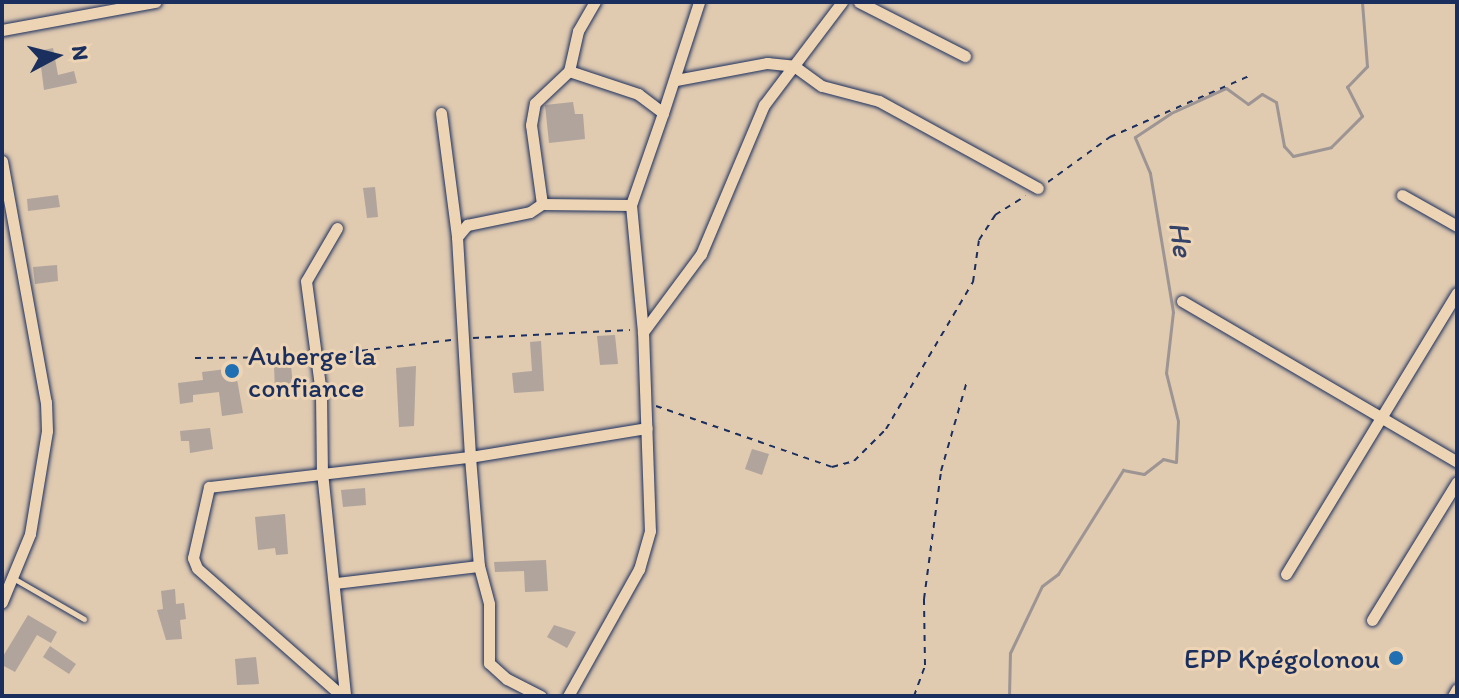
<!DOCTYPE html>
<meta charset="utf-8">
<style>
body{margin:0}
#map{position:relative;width:1459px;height:698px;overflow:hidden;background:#e0cab0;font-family:Itim,sans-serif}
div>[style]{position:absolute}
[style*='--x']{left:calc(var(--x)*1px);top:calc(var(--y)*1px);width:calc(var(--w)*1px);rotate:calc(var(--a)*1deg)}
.stream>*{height:3px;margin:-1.5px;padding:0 1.5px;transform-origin:1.5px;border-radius:1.5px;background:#9d9594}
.building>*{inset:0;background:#b0a49c}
.path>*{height:2px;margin-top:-1px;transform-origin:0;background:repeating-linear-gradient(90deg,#1b2f5e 0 6px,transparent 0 12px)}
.roads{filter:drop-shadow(0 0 2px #1b2f5e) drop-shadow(0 0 2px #1b2f5e)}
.lane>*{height:5px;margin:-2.5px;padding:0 2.5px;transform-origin:2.5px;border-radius:2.5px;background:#edd4b5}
.street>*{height:11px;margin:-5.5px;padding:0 5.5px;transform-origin:5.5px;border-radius:5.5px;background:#edd4b5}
.dots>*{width:22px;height:22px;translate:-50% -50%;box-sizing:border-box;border:4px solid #edd4b5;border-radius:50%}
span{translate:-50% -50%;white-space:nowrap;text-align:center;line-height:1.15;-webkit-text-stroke:6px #edd4b5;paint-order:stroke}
.poi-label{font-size:28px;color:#1b2f5e}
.left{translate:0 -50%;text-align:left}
.right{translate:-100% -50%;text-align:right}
.water-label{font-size:30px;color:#354369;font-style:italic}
.frame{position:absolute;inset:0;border:4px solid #1b2f5e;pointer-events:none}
.north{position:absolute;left:16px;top:16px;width:80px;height:80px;-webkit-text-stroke:6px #edd4b5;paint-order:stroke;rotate:83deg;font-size:22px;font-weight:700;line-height:32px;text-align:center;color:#1b2f5e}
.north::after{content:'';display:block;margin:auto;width:28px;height:36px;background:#1b2f5e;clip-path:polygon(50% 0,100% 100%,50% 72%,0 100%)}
</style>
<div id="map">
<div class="stream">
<i style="--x:1009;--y:696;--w:43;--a:-88.7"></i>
<i style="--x:1010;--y:653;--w:74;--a:-64.5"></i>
<i style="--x:1042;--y:586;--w:20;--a:-37"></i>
<i style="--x:1058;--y:574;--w:123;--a:-58"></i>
<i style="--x:1123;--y:470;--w:21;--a:11"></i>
<i style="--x:1144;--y:474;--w:24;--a:-38"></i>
<i style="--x:1163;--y:459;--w:13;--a:13"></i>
<i style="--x:1176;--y:462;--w:41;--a:-87.2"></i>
<i style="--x:1178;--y:421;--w:49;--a:-104"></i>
<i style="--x:1166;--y:373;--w:61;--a:-83.5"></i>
<i style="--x:1173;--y:312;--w:141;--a:-99.4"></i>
<i style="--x:1150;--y:173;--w:39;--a:-113"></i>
<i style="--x:1135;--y:137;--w:43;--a:-33.7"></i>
<i style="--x:1171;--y:113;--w:60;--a:-24.4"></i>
<i style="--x:1226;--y:88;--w:27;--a:36"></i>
<i style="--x:1248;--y:104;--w:17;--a:-36"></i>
<i style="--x:1262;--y:94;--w:16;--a:30"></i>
<i style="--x:1276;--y:102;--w:45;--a:79.7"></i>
<i style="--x:1284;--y:146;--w:13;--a:48"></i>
<i style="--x:1293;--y:156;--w:39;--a:-13"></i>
<i style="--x:1331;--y:147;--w:44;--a:-45"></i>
<i style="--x:1362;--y:116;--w:33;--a:-117"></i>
<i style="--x:1347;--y:87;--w:29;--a:-46"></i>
<i style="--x:1367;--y:66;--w:64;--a:-94.5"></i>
</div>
<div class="building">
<i style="clip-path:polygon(53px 48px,58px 75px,74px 71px,77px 83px,44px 90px,39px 51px)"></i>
<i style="clip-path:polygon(573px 102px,575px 114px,583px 114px,585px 139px,549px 143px,545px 105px)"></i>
<i style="clip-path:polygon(375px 187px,378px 217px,367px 218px,363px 188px)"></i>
<i style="clip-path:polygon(58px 195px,60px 207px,28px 211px,27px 199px)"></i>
<i style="clip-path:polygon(57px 265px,58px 281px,35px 284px,33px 267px)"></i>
<i style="clip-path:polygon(615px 335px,618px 364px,600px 365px,597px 336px)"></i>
<i style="clip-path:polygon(541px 341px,544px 391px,514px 393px,512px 373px,532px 371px,530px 342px)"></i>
<i style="clip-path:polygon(291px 364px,293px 390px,275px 391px,274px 365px)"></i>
<i style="clip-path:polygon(416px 366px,414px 426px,399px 427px,396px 368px)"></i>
<i style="clip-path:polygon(235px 368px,243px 413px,222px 416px,219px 392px,193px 395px,193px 402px,180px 404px,178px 383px,203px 380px,202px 372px)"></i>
<i style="clip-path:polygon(210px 428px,213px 449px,190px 453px,189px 441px,181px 441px,180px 431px)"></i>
<i style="clip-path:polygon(752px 449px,769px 454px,762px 475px,745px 469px)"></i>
<i style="clip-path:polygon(365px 488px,366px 505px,343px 507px,341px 490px)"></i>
<i style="clip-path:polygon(285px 514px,288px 554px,276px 555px,275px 548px,258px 550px,255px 517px)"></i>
<i style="clip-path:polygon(546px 560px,548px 591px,525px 592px,524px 571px,495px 572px,494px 562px)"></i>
<i style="clip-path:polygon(175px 589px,176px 604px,184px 603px,186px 619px,180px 620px,182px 639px,166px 640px,157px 610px,163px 609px,161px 591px)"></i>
<i style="clip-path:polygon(28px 615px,57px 632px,51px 643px,37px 635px,15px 672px,2px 665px,2px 658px)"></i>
<i style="clip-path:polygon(554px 625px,576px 632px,567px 648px,547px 637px)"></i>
<i style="clip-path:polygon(50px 646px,76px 664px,69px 674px,43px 657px)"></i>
<i style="clip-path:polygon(256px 657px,259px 684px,237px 685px,235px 659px)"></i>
</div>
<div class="path">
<i style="--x:1048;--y:182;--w:77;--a:-36"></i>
<i style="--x:1110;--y:137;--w:154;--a:-23.7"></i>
<i style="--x:473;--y:338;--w:157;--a:-2.9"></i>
<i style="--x:326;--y:355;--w:126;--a:-6.8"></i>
<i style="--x:195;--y:358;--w:109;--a:-0.5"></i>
<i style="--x:656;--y:406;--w:186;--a:19.1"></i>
<i style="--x:832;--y:467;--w:23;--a:-15"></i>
<i style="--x:854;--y:461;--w:45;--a:-45"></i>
<i style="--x:886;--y:429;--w:171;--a:-59.4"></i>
<i style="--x:973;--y:282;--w:42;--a:-81.9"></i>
<i style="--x:979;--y:240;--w:30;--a:-57"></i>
<i style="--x:995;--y:215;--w:36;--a:-32"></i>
<i style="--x:914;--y:696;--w:33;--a:-70"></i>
<i style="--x:925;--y:665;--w:66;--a:-90.9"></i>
<i style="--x:924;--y:599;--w:129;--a:-82.4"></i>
<i style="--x:941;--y:471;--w:94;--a:-73.9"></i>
</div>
<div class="roads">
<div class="lane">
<i style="--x:13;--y:578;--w:82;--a:30"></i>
</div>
<div class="street">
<i style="--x:859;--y:2;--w:119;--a:27"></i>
<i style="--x:2;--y:30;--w:156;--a:-10.4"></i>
<i style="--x:569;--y:71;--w:41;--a:-77.3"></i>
<i style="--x:578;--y:31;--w:34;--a:-60"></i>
<i style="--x:676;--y:80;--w:93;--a:-10.6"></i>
<i style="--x:767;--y:63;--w:27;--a:6"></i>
<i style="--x:794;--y:66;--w:34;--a:36"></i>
<i style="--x:822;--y:86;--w:59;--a:14.7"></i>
<i style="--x:879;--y:101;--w:181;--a:28.7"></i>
<i style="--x:441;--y:113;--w:125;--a:82.6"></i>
<i style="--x:457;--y:237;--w:220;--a:86.6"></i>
<i style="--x:470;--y:457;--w:109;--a:85.3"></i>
<i style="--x:479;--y:566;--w:39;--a:75"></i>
<i style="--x:489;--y:604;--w:59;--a:90"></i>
<i style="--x:489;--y:663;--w:24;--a:42"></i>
<i style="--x:507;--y:679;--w:38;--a:27"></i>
<i style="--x:663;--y:113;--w:117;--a:-72"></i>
<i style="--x:2;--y:161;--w:245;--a:79.7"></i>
<i style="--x:46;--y:402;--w:29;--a:88"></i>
<i style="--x:47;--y:431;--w:104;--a:99.4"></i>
<i style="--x:30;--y:534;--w:74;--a:112.4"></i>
<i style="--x:1402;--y:195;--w:63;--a:29.4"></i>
<i style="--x:542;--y:204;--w:89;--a:0.6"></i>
<i style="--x:337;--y:228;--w:61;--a:120.3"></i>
<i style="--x:306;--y:281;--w:114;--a:82.4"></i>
<i style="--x:321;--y:394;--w:78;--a:89.3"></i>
<i style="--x:322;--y:472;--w:225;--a:84.1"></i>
<i style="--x:457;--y:237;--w:16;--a:-50"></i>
<i style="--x:467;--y:225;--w:64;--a:-11.7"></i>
<i style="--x:530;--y:212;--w:14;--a:-34"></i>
<i style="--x:542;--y:204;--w:80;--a:-97.9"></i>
<i style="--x:531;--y:125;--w:22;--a:-80"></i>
<i style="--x:535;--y:103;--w:47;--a:-43.3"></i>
<i style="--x:569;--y:71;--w:73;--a:18.4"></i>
<i style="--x:638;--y:94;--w:31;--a:37"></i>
<i style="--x:663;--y:113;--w:97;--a:109.2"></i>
<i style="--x:631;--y:205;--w:128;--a:84.6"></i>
<i style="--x:643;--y:332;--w:199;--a:88"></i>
<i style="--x:650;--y:531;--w:40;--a:106"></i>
<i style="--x:639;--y:569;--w:145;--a:119.2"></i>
<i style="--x:1182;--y:301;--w:319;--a:30.3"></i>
<i style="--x:643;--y:332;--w:97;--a:-53.4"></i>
<i style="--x:701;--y:254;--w:162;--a:-67.1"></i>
<i style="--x:764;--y:105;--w:129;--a:-52.9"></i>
<i style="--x:1286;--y:574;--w:329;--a:-58.7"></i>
<i style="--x:336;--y:583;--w:144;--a:-6.8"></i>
<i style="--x:1372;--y:620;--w:162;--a:-58.4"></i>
<i style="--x:342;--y:696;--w:193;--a:-138.6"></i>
<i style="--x:197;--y:568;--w:11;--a:-112"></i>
<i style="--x:193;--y:558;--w:73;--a:-77.3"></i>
<i style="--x:209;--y:487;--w:263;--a:-6.6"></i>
<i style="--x:470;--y:457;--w:179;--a:-9.3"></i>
<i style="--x:1453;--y:696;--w:8;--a:-60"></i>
</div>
</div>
<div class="dots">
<i style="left:232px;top:371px;background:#1f6fb2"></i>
<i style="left:1396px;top:658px;background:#1f6fb2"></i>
</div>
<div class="poi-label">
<span class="left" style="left:248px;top:371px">Auberge la<br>confiance</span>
<span class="right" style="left:1380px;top:658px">EPP Kpégolonou</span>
</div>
<div class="water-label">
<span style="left:1181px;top:239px;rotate:81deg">He</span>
</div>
<div class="frame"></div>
<div class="north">N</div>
</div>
